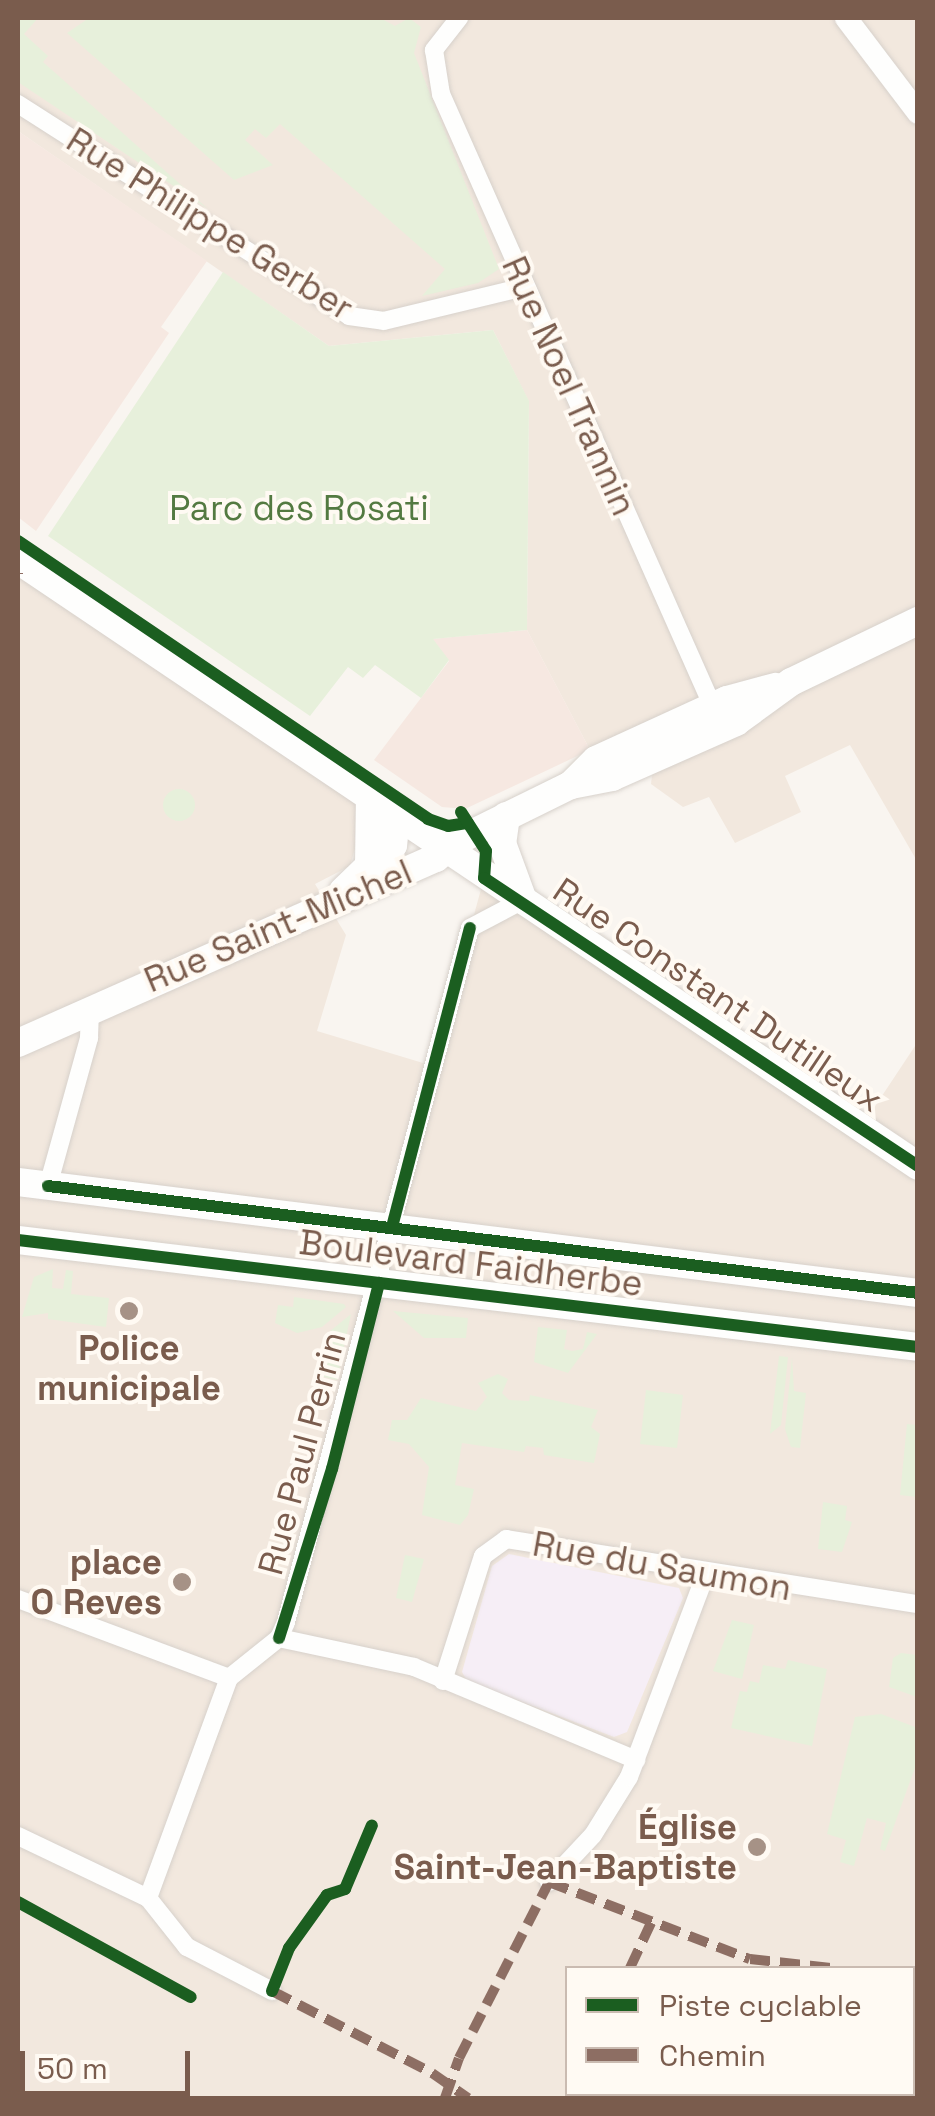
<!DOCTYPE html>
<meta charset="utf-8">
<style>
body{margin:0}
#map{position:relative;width:935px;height:2116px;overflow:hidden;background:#f9f5f0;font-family:"Space Grotesk",sans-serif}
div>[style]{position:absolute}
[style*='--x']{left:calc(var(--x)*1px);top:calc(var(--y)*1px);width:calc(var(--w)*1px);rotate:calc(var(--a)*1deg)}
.residential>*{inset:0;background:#f2e8de}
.commercial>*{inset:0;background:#f6e8e1}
.education>*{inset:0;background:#f6eef6}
.green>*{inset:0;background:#e7f0db}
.round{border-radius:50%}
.roads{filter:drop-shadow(0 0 2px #d7d1cb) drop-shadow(0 0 2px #d7d1cb)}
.minor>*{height:18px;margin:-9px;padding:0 9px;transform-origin:9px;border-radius:9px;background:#fefefd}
.tertiary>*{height:22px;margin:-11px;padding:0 11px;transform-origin:11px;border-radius:11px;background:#fefefd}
.secondary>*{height:28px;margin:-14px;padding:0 14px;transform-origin:14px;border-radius:14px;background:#fefefd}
.quiet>*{height:10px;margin-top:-5px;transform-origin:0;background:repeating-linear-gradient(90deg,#8d6e63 0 20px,transparent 0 30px)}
.cycleway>*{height:12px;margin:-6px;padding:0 6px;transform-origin:6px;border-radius:6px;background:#1b5e20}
.dots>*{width:28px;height:28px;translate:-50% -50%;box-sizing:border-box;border:5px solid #fffaf3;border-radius:50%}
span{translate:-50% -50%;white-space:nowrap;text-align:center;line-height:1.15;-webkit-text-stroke:8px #fffaf3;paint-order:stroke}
.street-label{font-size:35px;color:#7a5c4d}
.park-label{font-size:35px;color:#537a41}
.poi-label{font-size:35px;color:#7a5c4d;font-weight:700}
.right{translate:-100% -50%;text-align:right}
.frame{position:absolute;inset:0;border:20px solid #7a5c4d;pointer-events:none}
.legend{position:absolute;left:565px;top:1966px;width:350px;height:130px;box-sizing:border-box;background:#fffaf3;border:2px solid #cabbb1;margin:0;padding:12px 18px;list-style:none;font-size:30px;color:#7a5c4d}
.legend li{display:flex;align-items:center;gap:20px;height:50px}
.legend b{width:50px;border:2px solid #cabbb1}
.scale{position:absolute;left:20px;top:2051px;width:170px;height:45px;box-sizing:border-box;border:5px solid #7a5c4d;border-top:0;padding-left:12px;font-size:30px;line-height:35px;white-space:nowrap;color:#7a5c4d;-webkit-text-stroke:8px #fffaf3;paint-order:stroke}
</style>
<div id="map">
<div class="residential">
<i style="clip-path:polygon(18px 18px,917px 18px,917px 861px,850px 745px,785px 776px,801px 812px,735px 843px,709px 797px,683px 807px,651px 784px,652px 775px,590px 750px,527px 630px,529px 402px,493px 330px,329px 346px,18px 131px)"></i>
<i style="clip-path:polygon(evenodd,18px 560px,370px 796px,350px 866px,315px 884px,346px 935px,317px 1031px,433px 1066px,484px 878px,862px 1126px,917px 1043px,917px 2098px,18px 2098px,18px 560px,568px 1968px,912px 1968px,912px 2094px,568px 2094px,568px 1968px)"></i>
</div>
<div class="commercial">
<i style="clip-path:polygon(18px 131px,207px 261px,161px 327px,169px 333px,36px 531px,18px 517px)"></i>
<i style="clip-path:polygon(527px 630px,590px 750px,465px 809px,442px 807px,374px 760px,449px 661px,432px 639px)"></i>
</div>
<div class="education">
<i style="clip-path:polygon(509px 1554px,679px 1588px,683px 1598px,627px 1732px,614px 1737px,467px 1681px,462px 1672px,492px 1566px)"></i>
</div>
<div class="green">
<i style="clip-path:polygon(18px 18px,38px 18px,24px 34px,48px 56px,43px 62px,208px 209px,18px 82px)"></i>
<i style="clip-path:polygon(89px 18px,380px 18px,395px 26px,409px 18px,421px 27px,414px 53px,499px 269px,478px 283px,422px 296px,445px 269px,280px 124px,266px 138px,255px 129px,245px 140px,273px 165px,234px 180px,67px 33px)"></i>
<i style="clip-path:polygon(223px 272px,329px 346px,493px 330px,529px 401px,527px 630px,433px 639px,449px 660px,421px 698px,375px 665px,363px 678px,348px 667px,310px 716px,48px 536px)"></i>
<i class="round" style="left:163px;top:789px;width:32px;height:32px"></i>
<i style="clip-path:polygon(53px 1269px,52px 1288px,63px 1289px,66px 1270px,73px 1271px,71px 1294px,109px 1298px,106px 1327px,48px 1319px,48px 1313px,22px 1317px,34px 1277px)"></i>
<i style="clip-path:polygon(294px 1297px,344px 1304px,346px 1307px,322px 1327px,297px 1333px,275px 1323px,278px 1305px,293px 1307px)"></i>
<i style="clip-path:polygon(393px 1311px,468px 1318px,466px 1338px,424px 1338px)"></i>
<i style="clip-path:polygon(351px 1314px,337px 1380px,316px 1375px,329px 1332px)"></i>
<i style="clip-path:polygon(538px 1327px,567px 1330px,564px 1349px,572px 1351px,583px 1349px,587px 1332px,597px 1334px,568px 1373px,534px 1362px)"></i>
<i style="clip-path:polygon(779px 1356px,788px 1357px,781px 1425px,770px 1434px)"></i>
<i style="clip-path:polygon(792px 1357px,794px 1391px,806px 1393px,800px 1448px,791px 1447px,785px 1429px)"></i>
<i style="clip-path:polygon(498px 1374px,508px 1379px,502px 1393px,509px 1400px,529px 1401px,530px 1395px,598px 1410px,591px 1427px,600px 1434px,594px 1463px,544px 1455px,543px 1448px,526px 1446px,524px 1452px,462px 1443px,455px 1485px,474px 1489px,468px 1515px,460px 1525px,422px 1515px,429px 1467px,409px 1444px,388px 1440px,392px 1420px,407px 1420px,421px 1398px,476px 1411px,487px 1397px,478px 1383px)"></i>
<i style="clip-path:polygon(646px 1390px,683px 1395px,677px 1448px,640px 1444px)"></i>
<i style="clip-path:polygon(907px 1424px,917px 1425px,917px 1497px,900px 1495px)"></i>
<i style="clip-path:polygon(823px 1502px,847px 1506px,845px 1520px,852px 1522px,842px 1552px,818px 1549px)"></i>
<i style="clip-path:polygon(405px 1555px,424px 1559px,412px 1602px,396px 1598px)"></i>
<i style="clip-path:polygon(732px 1620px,754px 1625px,742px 1679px,713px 1671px)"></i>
<i style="clip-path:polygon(901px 1653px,917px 1655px,917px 1697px,889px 1687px,893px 1658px)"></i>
<i style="clip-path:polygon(788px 1660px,827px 1669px,812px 1746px,731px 1728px,740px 1691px,747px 1692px,750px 1681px,759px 1683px,763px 1665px,785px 1669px)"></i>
<i style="clip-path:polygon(881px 1714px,915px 1727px,917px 1762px,885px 1851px,880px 1849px,886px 1823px,867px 1818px,854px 1866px,840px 1862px,846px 1840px,827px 1834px,855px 1717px)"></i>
</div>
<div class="roads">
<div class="minor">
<i style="--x:459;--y:18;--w:41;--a:128"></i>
<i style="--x:434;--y:50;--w:45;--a:81"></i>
<i style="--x:441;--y:94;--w:659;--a:66.08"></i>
<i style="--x:708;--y:696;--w:18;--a:84"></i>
<i style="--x:18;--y:104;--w:393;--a:32.6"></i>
<i style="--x:349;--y:316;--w:35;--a:8"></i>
<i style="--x:384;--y:321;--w:145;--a:-13.6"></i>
<i style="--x:48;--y:1186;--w:154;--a:-74.5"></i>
<i style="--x:89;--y:1038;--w:29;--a:-88"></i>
<i style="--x:18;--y:1599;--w:225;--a:20.5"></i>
<i style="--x:279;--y:1638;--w:138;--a:12.1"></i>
<i style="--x:414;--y:1667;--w:241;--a:22.7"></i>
<i style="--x:443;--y:1681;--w:131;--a:-72.3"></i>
<i style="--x:483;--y:1556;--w:29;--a:-36"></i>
<i style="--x:506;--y:1539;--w:417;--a:9"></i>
<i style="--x:18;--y:1836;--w:144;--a:25.5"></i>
<i style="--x:549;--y:1882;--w:64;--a:-46.9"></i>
<i style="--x:593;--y:1835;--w:68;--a:-58.2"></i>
<i style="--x:629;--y:1777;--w:215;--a:-69.3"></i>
<i style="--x:148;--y:1898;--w:234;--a:-69.8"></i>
<i style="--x:229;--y:1678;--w:64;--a:-38.7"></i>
<i style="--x:279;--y:1638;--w:17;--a:-66"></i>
<i style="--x:286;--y:1622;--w:718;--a:-75.15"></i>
<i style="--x:470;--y:928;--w:60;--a:-27.8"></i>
<i style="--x:148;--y:1898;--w:63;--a:51.5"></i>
<i style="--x:187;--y:1947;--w:96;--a:27.4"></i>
</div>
<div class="tertiary">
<i style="--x:846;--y:18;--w:119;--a:52.8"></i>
</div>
<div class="secondary">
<i style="--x:18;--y:560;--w:1085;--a:33.95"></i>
<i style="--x:571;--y:785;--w:35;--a:-45"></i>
<i style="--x:596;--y:760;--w:144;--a:-24.6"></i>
<i style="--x:727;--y:700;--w:50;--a:-15.2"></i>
<i style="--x:506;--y:816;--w:27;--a:98"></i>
<i style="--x:502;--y:843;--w:61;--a:69.8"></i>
<i style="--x:369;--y:866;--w:32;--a:-41"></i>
<i style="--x:393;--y:845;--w:33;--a:-83"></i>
<i style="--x:343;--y:891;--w:36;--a:-44"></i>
<i style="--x:369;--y:866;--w:70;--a:-89.2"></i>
<i style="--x:18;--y:1043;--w:457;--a:-23.9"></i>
<i style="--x:436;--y:858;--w:25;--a:-40"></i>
<i style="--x:455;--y:842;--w:129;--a:-26.2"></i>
<i style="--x:571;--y:785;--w:42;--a:-11"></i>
<i style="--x:612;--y:777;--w:136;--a:-23.9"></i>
<i style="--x:736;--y:722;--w:68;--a:-36"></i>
<i style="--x:791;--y:682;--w:141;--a:-25.7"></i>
<i style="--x:18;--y:1182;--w:907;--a:7.03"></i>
<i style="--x:18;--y:1240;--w:906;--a:6.78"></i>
</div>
</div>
<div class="quiet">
<i style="--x:18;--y:574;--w:1;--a:-90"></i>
<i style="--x:630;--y:1968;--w:50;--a:-65"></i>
<i style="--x:912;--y:1980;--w:6;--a:9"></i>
<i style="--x:272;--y:1991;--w:180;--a:27.1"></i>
<i style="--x:432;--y:2073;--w:44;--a:34.8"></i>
<i style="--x:445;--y:2098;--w:42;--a:-70.7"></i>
<i style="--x:459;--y:2058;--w:198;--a:-62.9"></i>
<i style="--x:549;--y:1882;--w:215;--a:21"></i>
<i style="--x:750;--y:1959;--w:81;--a:6.3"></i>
<i style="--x:676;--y:2098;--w:5;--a:-53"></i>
</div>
<div class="cycleway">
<i style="--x:18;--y:541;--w:495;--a:34.1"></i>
<i style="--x:428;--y:819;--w:21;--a:19"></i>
<i style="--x:448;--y:826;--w:20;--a:-9"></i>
<i style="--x:461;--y:812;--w:46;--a:57.3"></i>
<i style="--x:486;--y:851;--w:27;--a:94"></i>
<i style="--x:484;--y:878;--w:521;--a:33.57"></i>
<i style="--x:48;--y:1186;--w:877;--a:7.01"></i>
<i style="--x:392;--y:1227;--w:309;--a:-75.4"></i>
<i style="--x:18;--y:1240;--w:906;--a:6.78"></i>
<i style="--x:279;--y:1638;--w:177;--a:-72.6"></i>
<i style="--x:332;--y:1469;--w:192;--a:-75.8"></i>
<i style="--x:18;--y:1902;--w:197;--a:28.8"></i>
<i style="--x:272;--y:1991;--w:46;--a:-68.4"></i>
<i style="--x:289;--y:1948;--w:65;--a:-54.4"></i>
<i style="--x:327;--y:1895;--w:19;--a:-18"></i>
<i style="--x:345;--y:1889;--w:69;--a:-67.1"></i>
</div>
<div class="dots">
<i style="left:129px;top:1311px;background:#a69286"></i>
<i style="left:182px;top:1582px;background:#a69286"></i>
<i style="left:757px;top:1847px;background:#a69286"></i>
</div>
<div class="street-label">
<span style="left:210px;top:224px;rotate:32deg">Rue Philippe Gerber</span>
<span style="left:569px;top:386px;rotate:66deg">Rue Noel Trannin</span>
<span style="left:278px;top:926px;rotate:-23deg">Rue Saint-Michel</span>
<span style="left:718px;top:995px;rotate:34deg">Rue Constant Dutilleux</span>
<span style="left:471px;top:1263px;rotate:7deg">Boulevard Faidherbe</span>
<span style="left:302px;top:1453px;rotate:-75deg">Rue Paul Perrin</span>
<span style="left:662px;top:1566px;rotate:10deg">Rue du Saumon</span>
</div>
<div class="park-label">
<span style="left:299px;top:508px">Parc des Rosati</span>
</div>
<div class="poi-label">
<span style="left:129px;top:1368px">Police<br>municipale</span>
<span class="right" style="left:162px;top:1582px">place<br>O Reves</span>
<span class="right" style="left:737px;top:1847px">Église<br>Saint-Jean-Baptiste</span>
</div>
<div class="frame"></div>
<ul class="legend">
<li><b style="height:12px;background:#1b5e20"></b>Piste cyclable</li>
<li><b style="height:12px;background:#8d6e63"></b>Chemin</li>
</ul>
<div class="scale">50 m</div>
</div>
